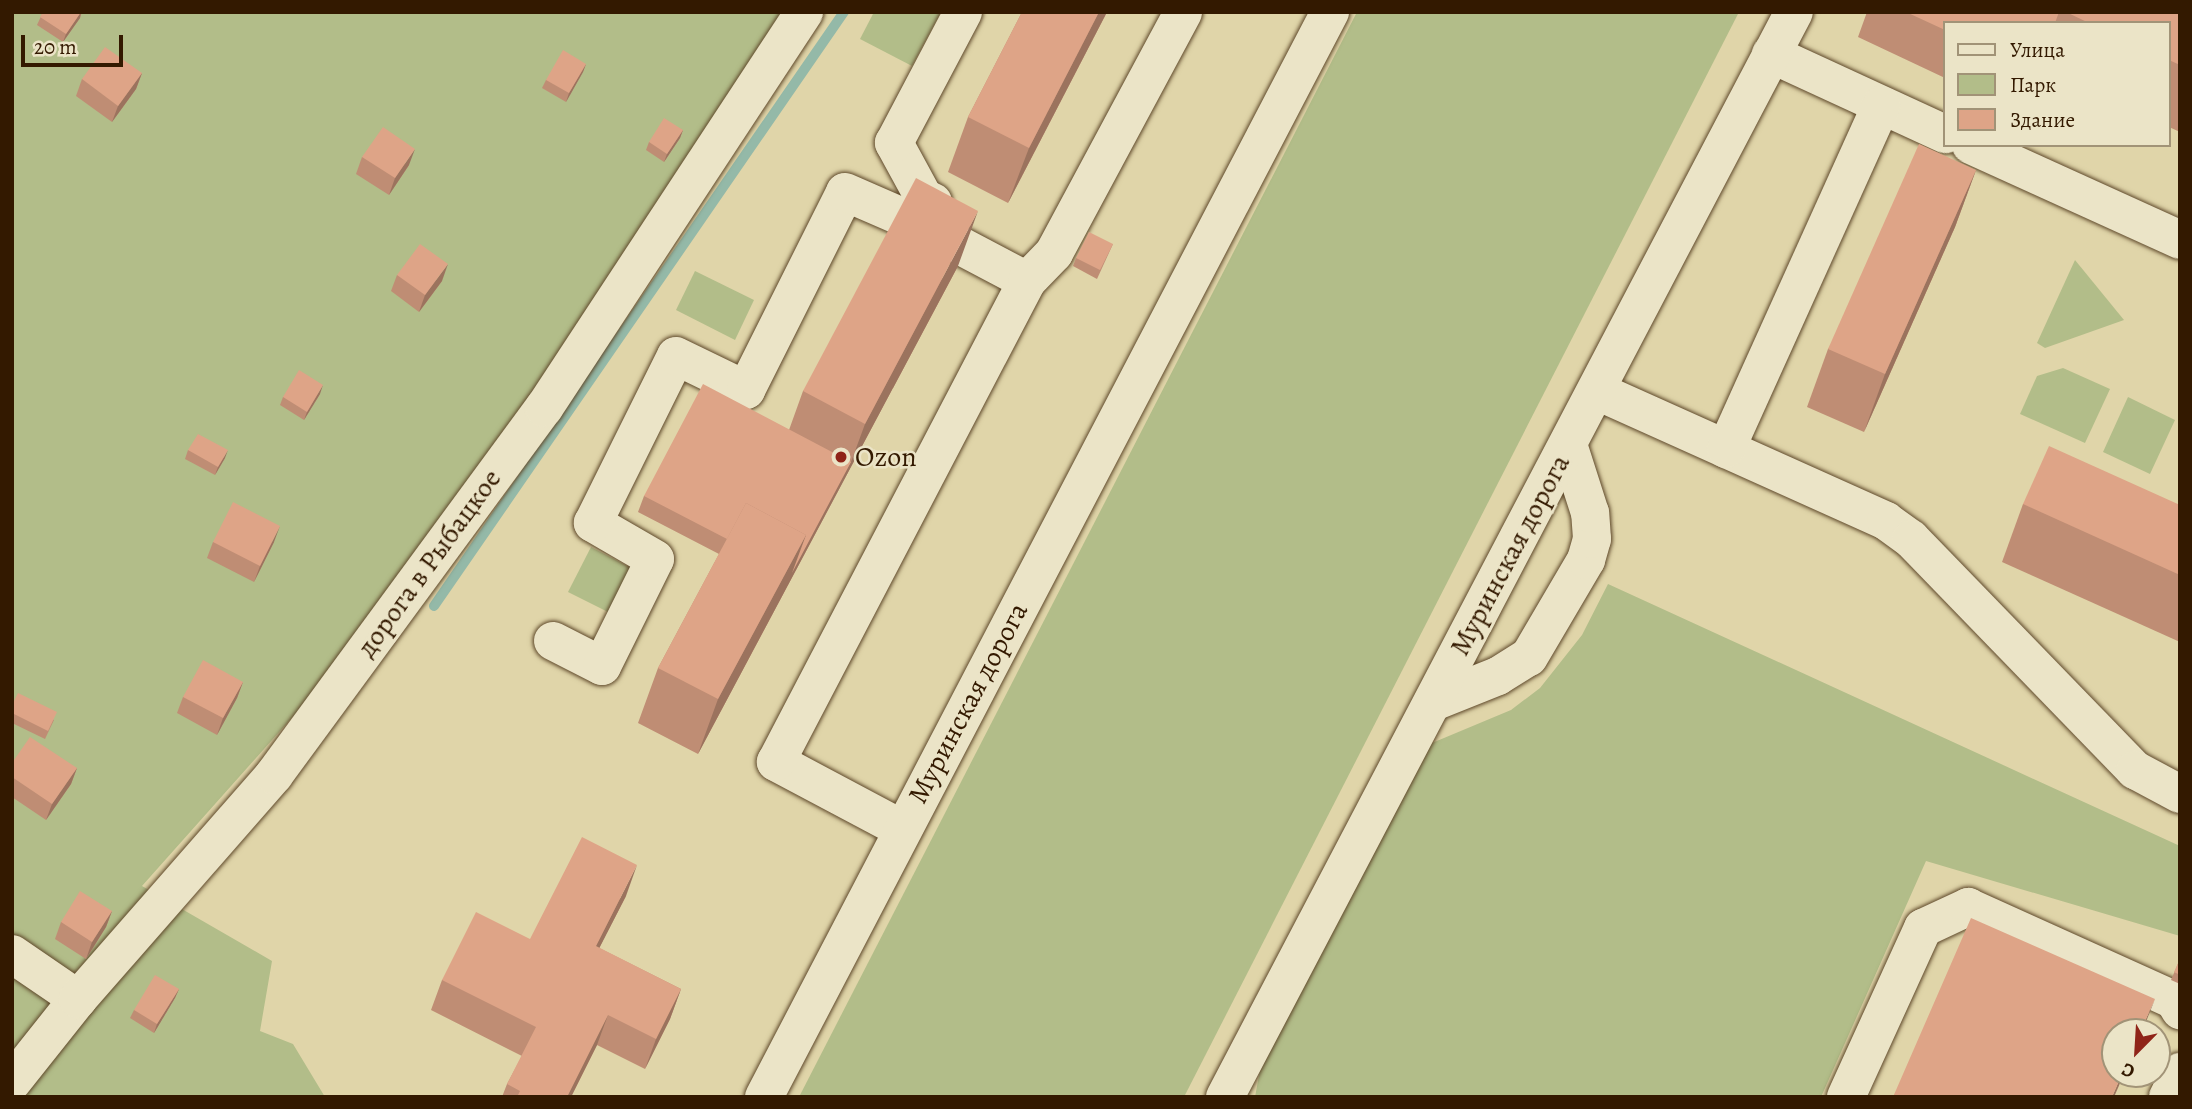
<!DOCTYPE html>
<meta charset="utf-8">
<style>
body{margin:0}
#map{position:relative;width:2192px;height:1109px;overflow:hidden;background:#e0d5a9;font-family:Alegreya,serif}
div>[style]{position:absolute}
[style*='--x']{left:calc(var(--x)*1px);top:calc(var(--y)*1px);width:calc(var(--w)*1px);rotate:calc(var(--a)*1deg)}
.green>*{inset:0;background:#b2bd89}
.stream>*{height:10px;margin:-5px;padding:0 5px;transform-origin:5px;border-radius:5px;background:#94b9a8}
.roads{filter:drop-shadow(0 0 2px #5e482a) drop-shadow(0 0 2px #5e482a)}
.minor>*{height:38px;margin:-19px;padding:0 19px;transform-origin:19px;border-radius:19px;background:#ebe4c7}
.wall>*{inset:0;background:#bf8d74}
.shaded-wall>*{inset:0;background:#9b735e}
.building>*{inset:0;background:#dea487}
.dots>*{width:19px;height:19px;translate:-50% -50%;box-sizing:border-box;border:4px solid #ebe4c7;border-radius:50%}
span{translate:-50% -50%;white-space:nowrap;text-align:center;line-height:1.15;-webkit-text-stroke:5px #ebe4c7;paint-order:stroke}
.poi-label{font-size:28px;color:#331900}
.left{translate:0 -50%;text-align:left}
.street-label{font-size:28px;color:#331900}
.frame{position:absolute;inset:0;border:14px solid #331900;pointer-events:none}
.legend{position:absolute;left:1943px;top:21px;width:228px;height:126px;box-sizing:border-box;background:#ebe4c7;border:2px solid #a19377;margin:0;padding:9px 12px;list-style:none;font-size:21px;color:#331900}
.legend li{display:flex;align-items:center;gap:14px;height:35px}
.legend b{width:35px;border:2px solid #a19377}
.north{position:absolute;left:2101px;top:1018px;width:70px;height:70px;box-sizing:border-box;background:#ebe4c7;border:2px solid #a19377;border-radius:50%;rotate:204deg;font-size:19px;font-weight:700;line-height:28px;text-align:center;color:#331900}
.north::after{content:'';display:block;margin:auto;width:24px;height:32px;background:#8f2418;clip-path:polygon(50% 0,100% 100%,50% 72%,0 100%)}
.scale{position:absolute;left:21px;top:35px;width:102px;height:32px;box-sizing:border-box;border:4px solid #331900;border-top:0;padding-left:9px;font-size:21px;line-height:24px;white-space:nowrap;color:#331900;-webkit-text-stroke:5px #ebe4c7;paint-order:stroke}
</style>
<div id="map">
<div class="green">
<i style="clip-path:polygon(12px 12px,787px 12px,516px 418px,329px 676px,142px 886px,272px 961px,260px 1031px,293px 1044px,325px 1097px,12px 1097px)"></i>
<i style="clip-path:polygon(874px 12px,941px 12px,912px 66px,860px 39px)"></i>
<i style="clip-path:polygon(1357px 12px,1739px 12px,1184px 1097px,799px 1097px)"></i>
<i style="clip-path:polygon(2075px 260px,2124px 320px,2045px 348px,2037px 343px)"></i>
<i style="clip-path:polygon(695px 271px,754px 300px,735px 340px,676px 310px)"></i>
<i style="clip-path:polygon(2063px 368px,2110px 389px,2085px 443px,2020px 414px,2037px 376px)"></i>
<i style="clip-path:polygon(2128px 397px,2175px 420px,2150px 474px,2103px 452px)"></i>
<i style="clip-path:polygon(591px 547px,633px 569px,610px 613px,568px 592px)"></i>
<i style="clip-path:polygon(1608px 584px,2180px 846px,2180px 936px,1926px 861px,1821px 1097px,1255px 1097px,1260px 1070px,1432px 743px,1511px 710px,1540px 688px,1582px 635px)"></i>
</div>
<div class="stream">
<i style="--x:434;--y:606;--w:722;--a:-55.39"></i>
</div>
<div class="roads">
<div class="minor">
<i style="--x:1771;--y:54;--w:192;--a:24.7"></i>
<i style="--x:1971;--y:145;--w:230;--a:24.4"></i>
<i style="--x:933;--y:202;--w:10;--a:-156"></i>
<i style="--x:924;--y:198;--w:63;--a:-118.6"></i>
<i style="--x:894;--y:143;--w:148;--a:-62.2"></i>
<i style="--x:1597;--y:391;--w:317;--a:24.2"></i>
<i style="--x:1886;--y:521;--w:31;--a:36"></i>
<i style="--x:1911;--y:539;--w:322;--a:45.9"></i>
<i style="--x:2135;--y:770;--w:51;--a:28.1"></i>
<i style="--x:1726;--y:449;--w:377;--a:-65.7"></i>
<i style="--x:553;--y:641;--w:55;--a:27"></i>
<i style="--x:602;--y:666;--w:119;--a:-63.6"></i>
<i style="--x:655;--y:559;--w:72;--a:-149.9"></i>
<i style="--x:593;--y:523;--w:186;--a:-63.6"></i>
<i style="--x:676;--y:356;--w:78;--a:25.9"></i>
<i style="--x:746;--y:390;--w:221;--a:-63.4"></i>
<i style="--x:845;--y:192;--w:83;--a:23.5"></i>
<i style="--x:921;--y:225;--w:120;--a:27.8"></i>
<i style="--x:1433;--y:702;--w:70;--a:-21.8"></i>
<i style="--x:1498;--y:676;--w:36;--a:-32"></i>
<i style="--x:1529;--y:657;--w:113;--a:-59.6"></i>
<i style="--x:1586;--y:560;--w:22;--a:-74"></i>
<i style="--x:1592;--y:539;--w:26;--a:-94"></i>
<i style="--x:1590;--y:513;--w:72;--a:-107.7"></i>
<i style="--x:902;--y:829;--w:143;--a:-152"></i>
<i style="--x:776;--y:762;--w:543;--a:-62.44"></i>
<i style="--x:1027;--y:281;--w:39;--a:-46"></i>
<i style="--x:1054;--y:253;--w:273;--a:-61.8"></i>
<i style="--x:12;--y:954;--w:80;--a:34.3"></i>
<i style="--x:12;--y:1082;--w:106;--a:-51.5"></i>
<i style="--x:78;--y:999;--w:298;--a:-48.8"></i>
<i style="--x:274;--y:775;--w:456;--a:-53.7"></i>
<i style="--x:544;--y:408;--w:474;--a:-56.7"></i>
<i style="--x:764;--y:1097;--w:1224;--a:-62.45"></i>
<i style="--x:1225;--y:1097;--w:1225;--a:-62.33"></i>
<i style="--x:1846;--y:1097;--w:186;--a:-65.5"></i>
<i style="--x:1923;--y:928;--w:50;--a:-25"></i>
<i style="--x:1968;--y:907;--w:226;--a:24.3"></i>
<i style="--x:2174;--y:1000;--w:12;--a:59"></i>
<i style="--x:2168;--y:1097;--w:28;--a:-64"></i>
</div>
</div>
<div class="wall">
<i style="clip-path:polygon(43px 12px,82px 12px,80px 18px,63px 42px,37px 25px)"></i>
<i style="clip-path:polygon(1022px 12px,1107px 12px,1008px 203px,948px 172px,968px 117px)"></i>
<i style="clip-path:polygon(1867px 12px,2180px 12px,2180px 132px,2169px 127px,2169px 23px,1945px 23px,1945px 78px,1858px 37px)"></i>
<i style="clip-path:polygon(586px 64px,583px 72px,566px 102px,542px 88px,546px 80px)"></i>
<i style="clip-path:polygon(142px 73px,136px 89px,112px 122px,76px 96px,82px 79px)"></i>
<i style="clip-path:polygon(683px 130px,680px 138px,664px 162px,646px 150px,649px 142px)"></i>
<i style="clip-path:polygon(362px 157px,409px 165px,389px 195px,356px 174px)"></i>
<i style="clip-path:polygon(1976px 170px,1955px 227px,1864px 432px,1807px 407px,1828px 349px)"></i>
<i style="clip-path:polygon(1113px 244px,1097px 279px,1073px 266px,1076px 258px)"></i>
<i style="clip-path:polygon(958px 266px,698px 754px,638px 723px,658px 668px,719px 554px,638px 512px,644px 496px,789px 430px,803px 391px)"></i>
<i style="clip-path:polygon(397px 275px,442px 281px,419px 312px,391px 291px)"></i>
<i style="clip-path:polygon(320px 394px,304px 420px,280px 405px,283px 397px)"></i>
<i style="clip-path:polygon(188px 450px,225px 458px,215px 475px,185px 459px)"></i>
<i style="clip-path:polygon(2023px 504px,2180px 505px,2180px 642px,2002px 562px)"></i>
<i style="clip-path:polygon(213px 542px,274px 542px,254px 582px,207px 558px)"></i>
<i style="clip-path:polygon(243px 682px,237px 698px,217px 735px,177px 713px,183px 697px)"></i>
<i style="clip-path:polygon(12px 705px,54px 720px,45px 739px,12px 723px)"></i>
<i style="clip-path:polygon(12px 763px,77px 768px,71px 784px,46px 820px,12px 797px)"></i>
<i style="clip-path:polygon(626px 896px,599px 948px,681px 989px,670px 1019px,645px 1069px,597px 1045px,571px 1097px,502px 1097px,507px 1084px,522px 1056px,431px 1010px,442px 980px)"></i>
<i style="clip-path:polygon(112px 911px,106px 927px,86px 959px,55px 939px,61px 922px)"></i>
<i style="clip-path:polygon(2180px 959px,2180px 984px,2171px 980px)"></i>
<i style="clip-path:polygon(179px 989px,175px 998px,154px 1033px,130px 1018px,134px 1010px)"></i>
</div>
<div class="shaded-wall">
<i style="clip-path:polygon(81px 12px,80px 18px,63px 42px,66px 34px)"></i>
<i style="clip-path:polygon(1099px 12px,1107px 12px,1008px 203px,1029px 148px)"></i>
<i style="clip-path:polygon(586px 64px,583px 72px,566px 102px,569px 93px)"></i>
<i style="clip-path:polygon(142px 73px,136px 89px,112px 122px,118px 106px)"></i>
<i style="clip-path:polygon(683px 130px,680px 138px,664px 162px,667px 154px)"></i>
<i style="clip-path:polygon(415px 149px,409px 165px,389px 195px,395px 178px)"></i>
<i style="clip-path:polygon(1976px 170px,1955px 227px,1864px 432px,1885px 374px)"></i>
<i style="clip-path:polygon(978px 211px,958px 266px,698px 754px,718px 699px,806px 535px,851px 462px,865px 424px)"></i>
<i style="clip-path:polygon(448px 264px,442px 281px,419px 312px,425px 295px)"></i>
<i style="clip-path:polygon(323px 385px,320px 394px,304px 420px,307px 412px)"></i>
<i style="clip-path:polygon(228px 450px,225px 458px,215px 475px,218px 467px)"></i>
<i style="clip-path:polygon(280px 526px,274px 542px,254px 582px,260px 566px)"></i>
<i style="clip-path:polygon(243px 682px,237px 698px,217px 735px,223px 718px)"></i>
<i style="clip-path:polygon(77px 768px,71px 784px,46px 820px,52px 804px)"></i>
<i style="clip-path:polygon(637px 865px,626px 896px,585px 976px,596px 946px)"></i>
<i style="clip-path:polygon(112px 911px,106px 927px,86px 959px,92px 942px)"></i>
<i style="clip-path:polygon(179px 989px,175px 998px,154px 1033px,157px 1024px)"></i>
<i style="clip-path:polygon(681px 989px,670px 1019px,645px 1069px,656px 1039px)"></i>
<i style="clip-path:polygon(2155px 999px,2142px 1032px,2140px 1032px)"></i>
<i style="clip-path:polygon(608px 1015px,597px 1045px,571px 1097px,567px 1097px)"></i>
<i style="clip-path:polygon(2122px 1074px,2124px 1074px,2114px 1097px,2112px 1097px)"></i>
</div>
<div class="building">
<i style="clip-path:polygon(43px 12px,81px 12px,66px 34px,40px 17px)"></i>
<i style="clip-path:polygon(1022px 12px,1099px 12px,1029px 148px,968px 117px)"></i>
<i style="clip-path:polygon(1906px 12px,2059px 12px,2055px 23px,1945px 23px,1945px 30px)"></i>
<i style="clip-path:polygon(2066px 12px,2180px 12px,2180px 65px,2169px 60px,2169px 23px,2089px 23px)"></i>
<i style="clip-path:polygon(105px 47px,142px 73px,118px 106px,82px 79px)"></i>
<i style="clip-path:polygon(563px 50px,586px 64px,569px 93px,546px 80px)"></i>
<i style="clip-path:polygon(664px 118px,683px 130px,667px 154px,649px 142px)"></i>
<i style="clip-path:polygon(383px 127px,415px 149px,395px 178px,362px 157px)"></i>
<i style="clip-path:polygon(1919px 144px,1976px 170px,1885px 374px,1828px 349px)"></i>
<i style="clip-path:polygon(916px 178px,978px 211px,865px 424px,803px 391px)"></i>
<i style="clip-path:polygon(1089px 232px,1113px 244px,1100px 270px,1076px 258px)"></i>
<i style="clip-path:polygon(420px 244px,448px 264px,425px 295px,397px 275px)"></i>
<i style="clip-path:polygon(299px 370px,323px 385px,307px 412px,283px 397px)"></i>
<i style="clip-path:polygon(703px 384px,851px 462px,792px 573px,806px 535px,746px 503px,727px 539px,644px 496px)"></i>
<i style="clip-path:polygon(198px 434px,228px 450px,218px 467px,188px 450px)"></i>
<i style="clip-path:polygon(2049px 446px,2180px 505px,2180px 575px,2023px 504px)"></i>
<i style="clip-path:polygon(233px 502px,280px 526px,260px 566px,213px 542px)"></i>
<i style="clip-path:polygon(746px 503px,806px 535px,718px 699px,658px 668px)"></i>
<i style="clip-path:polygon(203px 660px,243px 682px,223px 718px,183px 697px)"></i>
<i style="clip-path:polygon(18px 693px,57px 712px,48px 731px,12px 713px,12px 705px)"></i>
<i style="clip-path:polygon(30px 737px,77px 768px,52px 804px,12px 777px,12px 763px)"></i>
<i style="clip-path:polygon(582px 837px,637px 865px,596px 946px,681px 989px,656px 1039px,608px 1015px,567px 1097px,517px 1097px,520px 1091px,507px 1084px,536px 1027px,442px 980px,476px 912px,530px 939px)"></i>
<i style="clip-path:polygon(80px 891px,112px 911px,92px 942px,61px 922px)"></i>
<i style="clip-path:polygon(1971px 918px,2155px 999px,2140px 1032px,2115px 1032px,2115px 1074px,2122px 1074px,2112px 1097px,1996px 1097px,1991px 1095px,1990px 1097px,1893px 1097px)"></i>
<i style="clip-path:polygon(2180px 959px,2180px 975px,2174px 972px)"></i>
<i style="clip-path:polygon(155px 975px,179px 989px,157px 1024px,134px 1010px)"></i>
</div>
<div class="dots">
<i style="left:841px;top:457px;background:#8f2418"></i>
</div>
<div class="poi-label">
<span class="left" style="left:855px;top:457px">Ozon</span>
</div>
<div class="street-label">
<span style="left:1510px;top:555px;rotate:-62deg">Муринская дорога</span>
<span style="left:429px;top:563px;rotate:-54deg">дорога в Рыбацкое</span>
<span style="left:968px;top:703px;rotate:-62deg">Муринская дорога</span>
</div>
<div class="frame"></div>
<ul class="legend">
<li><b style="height:9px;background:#ebe4c7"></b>Улица</li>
<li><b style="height:19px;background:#b2bd89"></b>Парк</li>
<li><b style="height:19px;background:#dea487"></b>Здание</li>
</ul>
<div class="north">С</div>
<div class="scale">20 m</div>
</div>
